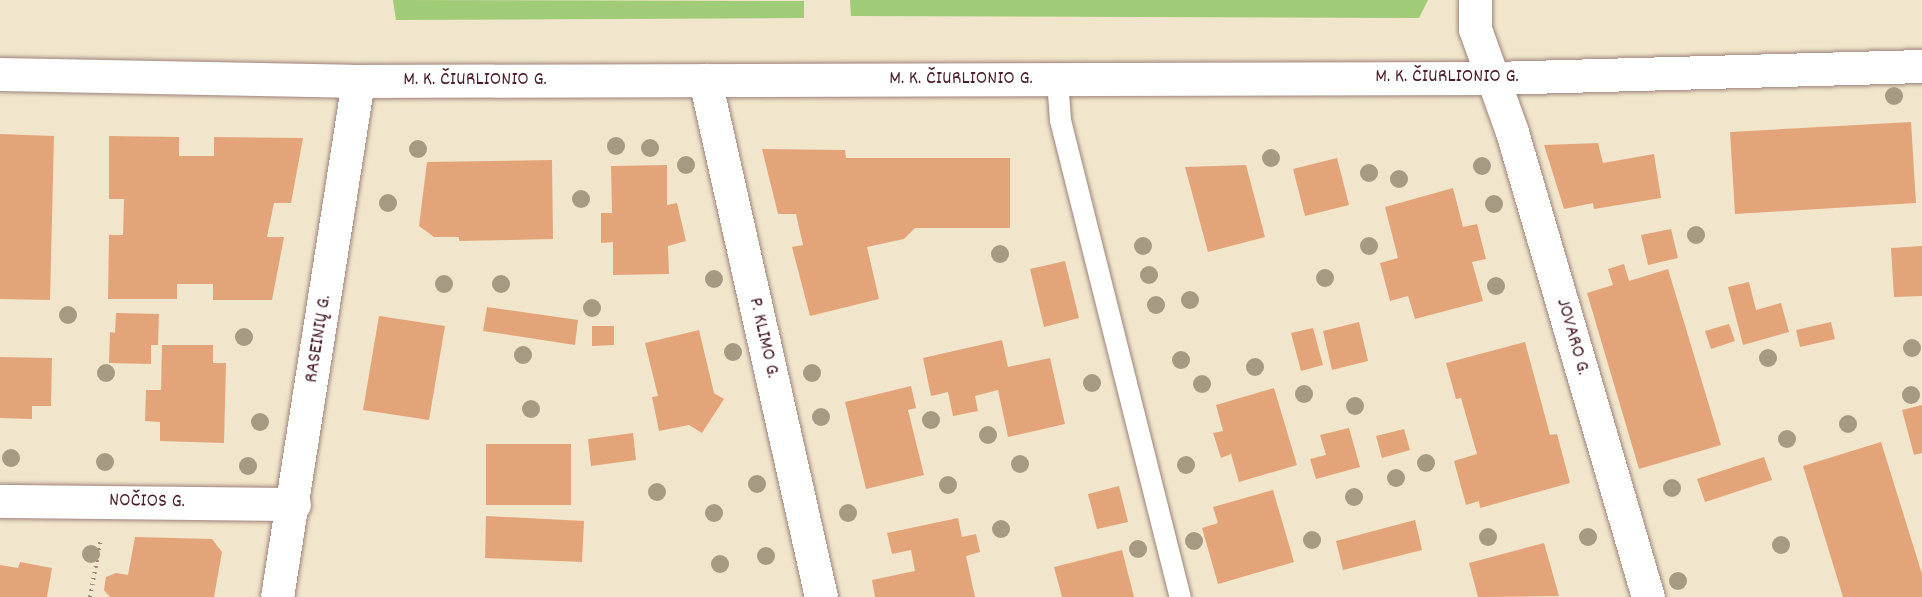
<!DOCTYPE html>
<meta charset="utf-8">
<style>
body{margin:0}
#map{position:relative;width:1922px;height:597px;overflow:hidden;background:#f1e6cb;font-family:Dekko,sans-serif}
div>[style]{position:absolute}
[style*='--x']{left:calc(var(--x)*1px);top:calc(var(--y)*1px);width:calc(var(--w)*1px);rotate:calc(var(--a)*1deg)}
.green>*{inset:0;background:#a0cb77}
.building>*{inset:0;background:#e4a47a}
.path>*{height:4px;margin-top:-2px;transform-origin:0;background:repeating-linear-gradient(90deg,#9e827b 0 1.5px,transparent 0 6px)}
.roads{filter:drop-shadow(0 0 2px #9e827b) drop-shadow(0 0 2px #9e827b)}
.service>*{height:21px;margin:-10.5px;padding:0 10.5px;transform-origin:10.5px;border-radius:10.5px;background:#fff}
.minor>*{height:33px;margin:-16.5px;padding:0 16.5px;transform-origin:16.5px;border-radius:16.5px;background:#fff}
.trees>*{width:18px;height:18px;margin:-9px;border-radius:50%;background:#a69a82}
span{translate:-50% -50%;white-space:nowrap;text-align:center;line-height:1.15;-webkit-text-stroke:4.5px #fff;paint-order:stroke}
.street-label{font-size:20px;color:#4a1f2b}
</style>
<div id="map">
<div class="green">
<i style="clip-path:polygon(393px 0,804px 1px,804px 18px,396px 20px)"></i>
<i style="clip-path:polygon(850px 0,1428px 0,1419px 18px,851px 16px)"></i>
</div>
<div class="building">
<i style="clip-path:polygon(1911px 122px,1916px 203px,1735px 214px,1730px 132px)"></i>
<i style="clip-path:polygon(0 134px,54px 136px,50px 300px,0 299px)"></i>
<i style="clip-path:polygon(109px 136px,179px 137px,179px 156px,214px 156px,214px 137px,303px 138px,291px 203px,274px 203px,267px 237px,284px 237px,272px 300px,213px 300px,213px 284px,177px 284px,177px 299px,108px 299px,109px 235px,123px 235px,124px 199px,109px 199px)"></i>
<i style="clip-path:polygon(1598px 143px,1603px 163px,1654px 154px,1661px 198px,1594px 209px,1593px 203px,1564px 209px,1544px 145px)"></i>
<i style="clip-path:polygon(762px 149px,845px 150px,846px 158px,1010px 158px,1010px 228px,915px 228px,904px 239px,867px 247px,879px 299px,810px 316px,792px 247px,803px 245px,796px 214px,778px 214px)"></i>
<i style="clip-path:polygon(1337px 158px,1349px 205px,1305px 216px,1293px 169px)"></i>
<i style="clip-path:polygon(552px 160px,553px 239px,459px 241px,459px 237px,434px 237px,419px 226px,427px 162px)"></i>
<i style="clip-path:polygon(667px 165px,667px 205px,677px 203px,686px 241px,668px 246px,669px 274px,613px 275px,613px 242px,601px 243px,601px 213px,612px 213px,611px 166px)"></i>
<i style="clip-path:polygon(1246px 165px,1265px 237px,1208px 252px,1185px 167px)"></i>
<i style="clip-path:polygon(1453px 188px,1463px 227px,1477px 224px,1486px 259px,1472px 262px,1483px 301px,1415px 319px,1408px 296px,1390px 301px,1380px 263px,1398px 258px,1385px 207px)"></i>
<i style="clip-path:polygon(1671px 229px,1678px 258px,1648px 265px,1641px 235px)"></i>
<i style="clip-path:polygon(1922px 246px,1922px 296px,1894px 297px,1891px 248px)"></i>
<i style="clip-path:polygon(1065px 261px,1079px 318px,1044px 327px,1030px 269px)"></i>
<i style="clip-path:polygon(1624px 264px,1629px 281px,1668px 269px,1721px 445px,1639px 469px,1587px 293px,1613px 285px,1608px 269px)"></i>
<i style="clip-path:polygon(1749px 282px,1756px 310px,1781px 303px,1789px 332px,1743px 345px,1728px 287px)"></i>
<i style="clip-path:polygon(487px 307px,578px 320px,575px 345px,483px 331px)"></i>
<i style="clip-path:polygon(116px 313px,159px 314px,158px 345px,151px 345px,151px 364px,109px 363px,110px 332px,115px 333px)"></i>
<i style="clip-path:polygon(379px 316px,445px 326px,429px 420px,363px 410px)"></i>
<i style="clip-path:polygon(1359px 322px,1368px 361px,1332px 370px,1323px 331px)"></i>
<i style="clip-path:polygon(1831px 322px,1835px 339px,1800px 347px,1796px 330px)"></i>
<i style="clip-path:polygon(1729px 324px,1735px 341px,1711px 349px,1705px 331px)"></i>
<i style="clip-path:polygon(592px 326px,614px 326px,614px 345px,592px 346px)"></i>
<i style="clip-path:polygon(1313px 328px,1323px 365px,1301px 371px,1291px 333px)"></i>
<i style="clip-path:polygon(699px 330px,714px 393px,724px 399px,702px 433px,689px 425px,659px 431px,652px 397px,658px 396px,645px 343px)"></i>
<i style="clip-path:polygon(1002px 340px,1008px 367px,1050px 358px,1065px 424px,1008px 437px,998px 390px,975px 396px,978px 411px,953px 416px,948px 392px,931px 396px,923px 358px)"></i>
<i style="clip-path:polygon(1525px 342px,1550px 435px,1557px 434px,1570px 483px,1480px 508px,1479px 501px,1466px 505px,1454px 461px,1477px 454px,1461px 398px,1456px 399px,1446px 363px)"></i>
<i style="clip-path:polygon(162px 345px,213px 345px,213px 363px,226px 363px,224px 443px,160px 441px,160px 422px,145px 421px,146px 390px,161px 390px)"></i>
<i style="clip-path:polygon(0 357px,52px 358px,51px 406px,32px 406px,32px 419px,0 418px)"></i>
<i style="clip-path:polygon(911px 386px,916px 408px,908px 410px,924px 475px,866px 489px,845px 402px)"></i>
<i style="clip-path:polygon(1274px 388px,1297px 465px,1239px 482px,1231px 454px,1221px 458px,1213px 433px,1223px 431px,1216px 405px)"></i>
<i style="clip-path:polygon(1922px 405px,1922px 453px,1914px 455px,1902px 410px)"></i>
<i style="clip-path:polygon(1349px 428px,1360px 467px,1316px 479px,1310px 459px,1326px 455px,1320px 435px)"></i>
<i style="clip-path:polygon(1404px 429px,1410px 450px,1382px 458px,1376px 436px)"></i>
<i style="clip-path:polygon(633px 433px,636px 460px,591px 466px,588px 439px)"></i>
<i style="clip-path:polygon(1881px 442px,1922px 574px,1922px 597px,1843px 597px,1803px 466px)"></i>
<i style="clip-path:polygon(486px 444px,571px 444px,571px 505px,486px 505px)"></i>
<i style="clip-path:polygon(1764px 457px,1772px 480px,1705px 502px,1697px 479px)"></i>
<i style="clip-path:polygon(1119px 486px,1128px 522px,1097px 529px,1088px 494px)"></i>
<i style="clip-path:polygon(1273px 490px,1294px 562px,1218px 584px,1202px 528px,1218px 523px,1213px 507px)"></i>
<i style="clip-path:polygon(486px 516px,584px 521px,582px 562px,485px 558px)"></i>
<i style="clip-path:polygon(958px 518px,962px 537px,976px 534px,980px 552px,966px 556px,975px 597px,875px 597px,872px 580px,915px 571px,911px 550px,892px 554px,887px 533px)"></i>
<i style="clip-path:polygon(1415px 520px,1422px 550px,1343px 570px,1336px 541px)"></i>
<i style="clip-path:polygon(135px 537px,212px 539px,222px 552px,214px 597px,110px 597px,104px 590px,106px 577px,116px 573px,128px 575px)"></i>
<i style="clip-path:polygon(1544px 543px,1559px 596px,1478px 597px,1469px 563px)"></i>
<i style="clip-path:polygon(1122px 550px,1134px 597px,1062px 597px,1054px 567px)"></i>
<i style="clip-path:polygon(20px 562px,52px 568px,47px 597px,0 597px,0 565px,18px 568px)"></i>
</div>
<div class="path">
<i style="--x:90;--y:597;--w:59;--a:-79.3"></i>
</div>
<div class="roads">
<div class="service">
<i style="--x:1057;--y:79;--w:41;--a:85.8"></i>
<i style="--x:1060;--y:120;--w:492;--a:75.9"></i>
</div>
<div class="minor">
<i style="--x:1475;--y:0;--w:29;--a:90"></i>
<i style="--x:1475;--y:29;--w:109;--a:70.2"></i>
<i style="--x:1512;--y:132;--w:484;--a:73.7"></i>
<i style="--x:0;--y:74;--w:350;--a:1.1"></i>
<i style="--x:350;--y:81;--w:1143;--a:-0.15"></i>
<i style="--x:1493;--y:78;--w:429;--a:-1.6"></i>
<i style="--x:705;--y:80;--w:530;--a:77.35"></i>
<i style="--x:0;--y:501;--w:294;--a:0.6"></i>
<i style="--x:277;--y:597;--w:522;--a:-81.08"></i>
</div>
</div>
<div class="trees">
<i style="left:1894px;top:96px"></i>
<i style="left:616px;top:146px"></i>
<i style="left:650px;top:148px"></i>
<i style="left:418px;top:149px"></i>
<i style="left:1271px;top:158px"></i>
<i style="left:686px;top:165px"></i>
<i style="left:1482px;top:166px"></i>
<i style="left:1369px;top:173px"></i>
<i style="left:1399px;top:179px"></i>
<i style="left:581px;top:199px"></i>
<i style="left:388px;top:203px"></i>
<i style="left:1494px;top:204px"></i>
<i style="left:1696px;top:235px"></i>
<i style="left:1143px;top:246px"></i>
<i style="left:1369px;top:246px"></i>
<i style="left:1000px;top:254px"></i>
<i style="left:1149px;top:275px"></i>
<i style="left:1325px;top:278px"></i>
<i style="left:714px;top:279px"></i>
<i style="left:444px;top:284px"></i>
<i style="left:501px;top:284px"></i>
<i style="left:1496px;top:286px"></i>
<i style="left:1190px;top:300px"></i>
<i style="left:1156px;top:305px"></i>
<i style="left:592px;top:308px"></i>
<i style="left:68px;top:315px"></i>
<i style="left:244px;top:337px"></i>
<i style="left:1912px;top:348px"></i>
<i style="left:733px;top:352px"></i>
<i style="left:523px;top:355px"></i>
<i style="left:1768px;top:358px"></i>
<i style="left:1181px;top:360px"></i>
<i style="left:1255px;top:367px"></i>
<i style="left:106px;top:373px"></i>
<i style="left:812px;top:373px"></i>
<i style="left:1092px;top:383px"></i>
<i style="left:1202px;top:384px"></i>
<i style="left:1304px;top:394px"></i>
<i style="left:1911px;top:395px"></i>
<i style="left:1355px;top:406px"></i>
<i style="left:531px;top:409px"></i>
<i style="left:821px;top:417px"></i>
<i style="left:931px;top:420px"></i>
<i style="left:260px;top:422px"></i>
<i style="left:1848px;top:424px"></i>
<i style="left:988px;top:435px"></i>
<i style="left:1787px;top:439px"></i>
<i style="left:11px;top:458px"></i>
<i style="left:105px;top:462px"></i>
<i style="left:1426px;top:463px"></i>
<i style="left:1020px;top:464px"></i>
<i style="left:1186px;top:465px"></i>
<i style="left:248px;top:466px"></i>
<i style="left:1396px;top:478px"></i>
<i style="left:757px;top:484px"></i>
<i style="left:948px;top:485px"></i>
<i style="left:1672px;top:488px"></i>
<i style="left:657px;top:492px"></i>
<i style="left:1354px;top:497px"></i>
<i style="left:714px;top:513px"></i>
<i style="left:848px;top:513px"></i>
<i style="left:1001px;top:529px"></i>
<i style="left:1488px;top:537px"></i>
<i style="left:1588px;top:537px"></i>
<i style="left:1312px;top:540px"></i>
<i style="left:1194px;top:541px"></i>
<i style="left:1781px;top:545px"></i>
<i style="left:1138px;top:549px"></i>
<i style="left:91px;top:554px"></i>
<i style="left:766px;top:556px"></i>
<i style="left:720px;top:564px"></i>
<i style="left:1678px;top:581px"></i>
</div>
<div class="street-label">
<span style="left:1447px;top:77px">M. K. ČIURLIONIO G.</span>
<span style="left:961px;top:79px">M. K. ČIURLIONIO G.</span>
<span style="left:475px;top:80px">M. K. ČIURLIONIO G.</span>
<span style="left:1572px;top:337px;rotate:74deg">JOVARO G.</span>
<span style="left:763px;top:338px;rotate:77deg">P. KLIMO G.</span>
<span style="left:319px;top:339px;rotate:-81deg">RASEINIŲ G.</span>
<span style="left:147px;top:502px;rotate:1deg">NOČIOS G.</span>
</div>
</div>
